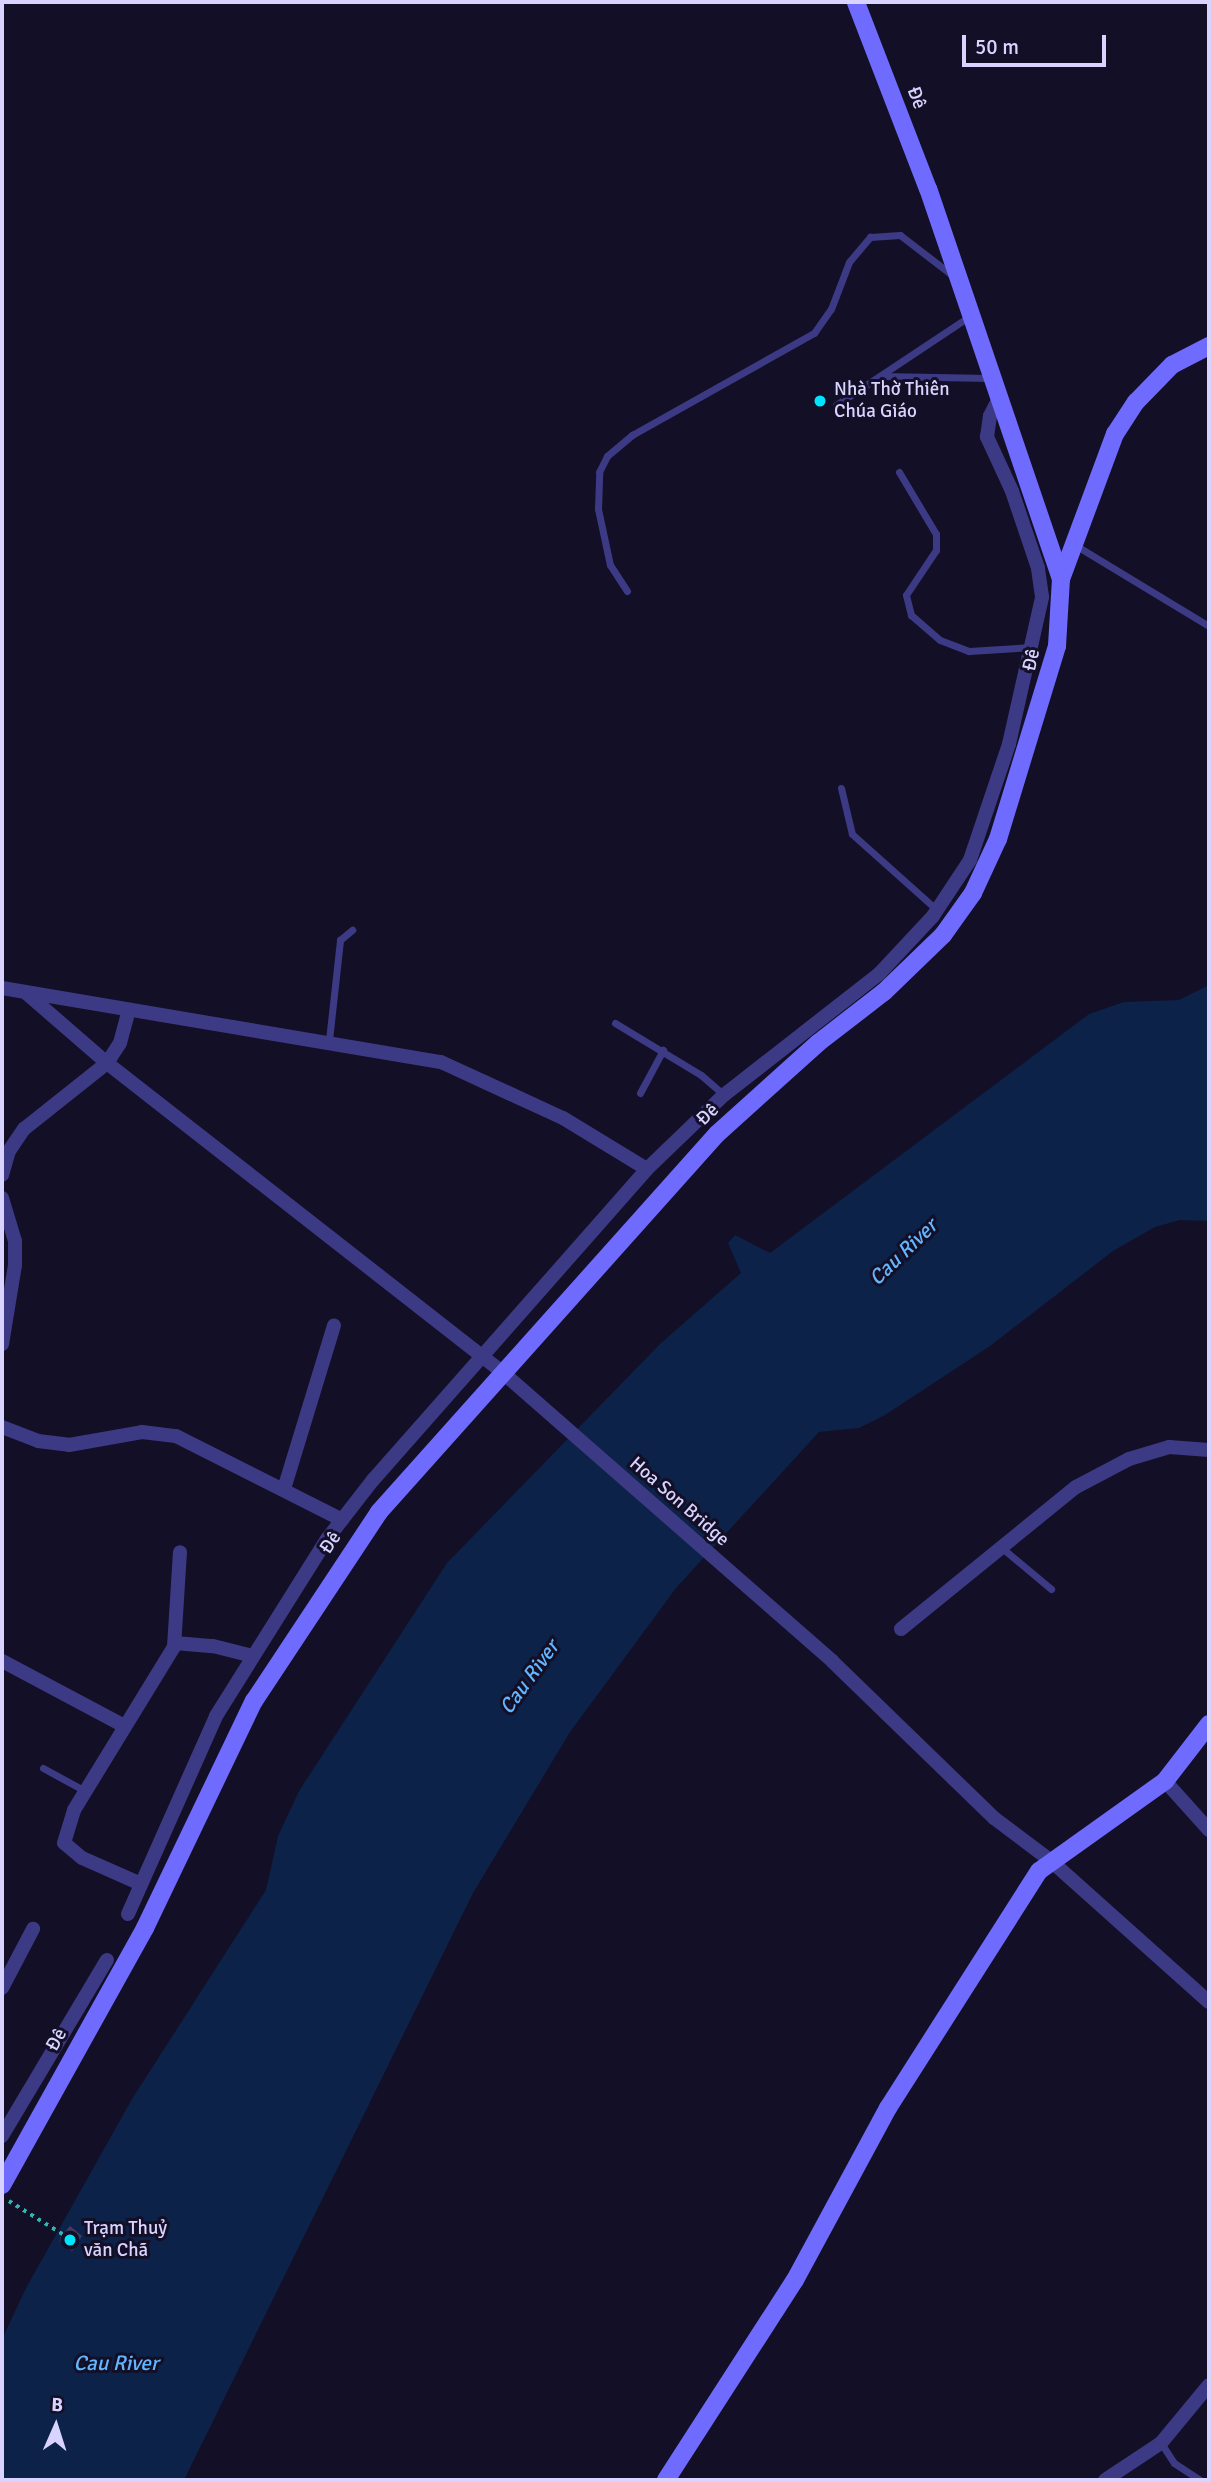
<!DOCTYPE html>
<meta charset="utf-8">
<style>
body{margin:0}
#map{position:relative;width:1211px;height:2482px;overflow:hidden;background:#130f26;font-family:Signika,sans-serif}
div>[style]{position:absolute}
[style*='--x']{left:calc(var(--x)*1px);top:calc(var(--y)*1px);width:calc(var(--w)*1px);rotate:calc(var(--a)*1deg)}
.water>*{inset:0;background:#0c2248}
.path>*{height:3.5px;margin-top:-1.75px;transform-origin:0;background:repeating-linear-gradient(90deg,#2fb8b0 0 3.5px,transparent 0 8.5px)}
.lane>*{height:7px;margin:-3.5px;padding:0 3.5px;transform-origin:3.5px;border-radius:3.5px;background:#3d3a85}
.street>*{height:14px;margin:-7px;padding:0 7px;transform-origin:7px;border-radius:7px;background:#3d3a85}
.secondary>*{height:18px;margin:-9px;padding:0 9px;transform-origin:9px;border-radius:9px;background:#6f6bff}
.wall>*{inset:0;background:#312854}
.building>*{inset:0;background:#433a66}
.dots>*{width:19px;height:19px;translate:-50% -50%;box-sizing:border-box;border:4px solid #130f26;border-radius:50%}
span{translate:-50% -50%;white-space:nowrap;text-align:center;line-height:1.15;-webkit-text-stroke:6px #130f26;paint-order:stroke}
.street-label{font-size:19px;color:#d9d4ff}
.poi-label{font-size:19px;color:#d9d4ff}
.left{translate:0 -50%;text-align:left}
.water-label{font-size:21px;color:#62b6ff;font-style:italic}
.frame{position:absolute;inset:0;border:4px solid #d9d4ff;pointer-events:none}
.north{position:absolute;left:21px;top:2391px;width:70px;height:70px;-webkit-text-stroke:5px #130f26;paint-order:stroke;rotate:3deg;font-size:19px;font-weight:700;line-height:28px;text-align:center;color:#d9d4ff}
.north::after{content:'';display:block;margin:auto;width:24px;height:32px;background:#d9d4ff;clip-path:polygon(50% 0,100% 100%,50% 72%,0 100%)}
.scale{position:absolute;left:962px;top:35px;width:144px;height:32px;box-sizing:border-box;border:4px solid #d9d4ff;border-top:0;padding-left:9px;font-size:21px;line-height:24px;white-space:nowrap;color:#d9d4ff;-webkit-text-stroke:5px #130f26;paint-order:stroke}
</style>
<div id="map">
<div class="water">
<i style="clip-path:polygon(1209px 985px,1209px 1221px,1180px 1220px,1155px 1227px,1113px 1251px,990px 1346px,885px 1415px,859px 1428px,819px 1432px,676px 1588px,570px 1732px,473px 1893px,184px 2480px,2px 2480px,2px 2339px,26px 2288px,132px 2099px,266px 1890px,278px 1836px,299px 1791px,447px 1563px,660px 1344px,741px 1273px,728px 1243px,735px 1235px,770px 1253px,1089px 1014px,1124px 1002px,1179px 1000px)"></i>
</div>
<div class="path">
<i style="--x:9;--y:2201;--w:65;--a:31.7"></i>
</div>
<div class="lane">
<i style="--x:880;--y:376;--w:110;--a:1"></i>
<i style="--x:836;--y:405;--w:161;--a:-33.6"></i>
<i style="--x:899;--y:472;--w:72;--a:59.2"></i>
<i style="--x:936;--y:534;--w:16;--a:90"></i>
<i style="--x:936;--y:550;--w:54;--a:123.7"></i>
<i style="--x:906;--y:595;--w:21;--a:76"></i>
<i style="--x:911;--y:615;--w:38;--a:41"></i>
<i style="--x:940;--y:640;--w:31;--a:21"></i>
<i style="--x:969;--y:651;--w:64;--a:-3.6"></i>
<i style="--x:1075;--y:545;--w:157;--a:31.2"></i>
<i style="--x:627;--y:591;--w:31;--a:-123"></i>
<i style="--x:610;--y:565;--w:57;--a:-102.1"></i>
<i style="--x:598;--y:509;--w:37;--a:-88"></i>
<i style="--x:599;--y:472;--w:18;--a:-63"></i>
<i style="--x:607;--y:456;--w:33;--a:-40"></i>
<i style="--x:632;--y:435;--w:209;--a:-29.3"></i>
<i style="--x:814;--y:333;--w:29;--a:-55"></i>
<i style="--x:831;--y:309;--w:50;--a:-69"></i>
<i style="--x:849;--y:262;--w:33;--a:-50"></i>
<i style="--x:870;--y:237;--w:30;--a:-4"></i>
<i style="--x:900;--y:235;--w:66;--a:37.6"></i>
<i style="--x:841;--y:788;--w:47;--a:76.6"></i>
<i style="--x:852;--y:834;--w:114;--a:41.8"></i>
<i style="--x:615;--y:1023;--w:100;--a:31.2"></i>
<i style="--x:701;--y:1075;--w:30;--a:41"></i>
<i style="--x:329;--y:1040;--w:101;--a:-83.7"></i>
<i style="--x:340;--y:940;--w:16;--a:-40"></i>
<i style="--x:640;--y:1093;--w:49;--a:-61.9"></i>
<i style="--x:1002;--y:1548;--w:64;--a:39.9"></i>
<i style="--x:43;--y:1768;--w:48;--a:28.7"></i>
<i style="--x:1161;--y:2443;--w:24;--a:57"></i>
<i style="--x:1174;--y:2463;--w:31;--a:33"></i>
</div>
<div class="street">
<i style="--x:2;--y:988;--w:445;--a:9.6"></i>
<i style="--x:441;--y:1062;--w:134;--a:24.7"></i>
<i style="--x:563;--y:1118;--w:98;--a:31.3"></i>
<i style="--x:25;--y:992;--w:108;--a:40.9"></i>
<i style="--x:107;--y:1063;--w:500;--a:38.02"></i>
<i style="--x:501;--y:1371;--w:440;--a:41.2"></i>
<i style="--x:832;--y:1661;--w:226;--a:44.1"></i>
<i style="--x:994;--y:1818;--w:70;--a:36.9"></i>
<i style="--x:1050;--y:1860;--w:213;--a:41.8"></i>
<i style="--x:2;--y:1175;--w:25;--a:-74"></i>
<i style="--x:9;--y:1151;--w:27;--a:-56"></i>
<i style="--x:24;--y:1129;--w:106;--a:-38.5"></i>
<i style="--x:107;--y:1063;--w:24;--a:-57"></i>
<i style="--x:120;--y:1043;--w:34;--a:-75"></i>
<i style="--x:2;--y:1198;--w:45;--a:73.2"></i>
<i style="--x:15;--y:1241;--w:24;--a:90"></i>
<i style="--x:15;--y:1265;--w:80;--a:99.3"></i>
<i style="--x:2;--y:1427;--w:39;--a:21"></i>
<i style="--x:38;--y:1441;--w:31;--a:7"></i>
<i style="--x:69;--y:1445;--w:74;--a:-10.1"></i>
<i style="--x:142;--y:1432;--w:34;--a:7"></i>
<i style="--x:176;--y:1436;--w:186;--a:26.8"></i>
<i style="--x:284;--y:1489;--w:171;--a:-73"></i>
<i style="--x:901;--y:1629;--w:225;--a:-39.1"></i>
<i style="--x:1076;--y:1487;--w:60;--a:-27.8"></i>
<i style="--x:1129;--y:1459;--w:42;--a:-16.7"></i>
<i style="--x:1169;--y:1447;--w:40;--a:4.3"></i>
<i style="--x:175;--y:1643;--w:38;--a:5"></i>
<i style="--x:213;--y:1646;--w:41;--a:14"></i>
<i style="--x:2;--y:1661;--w:138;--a:28"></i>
<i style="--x:1165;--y:1781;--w:66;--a:48.1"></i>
<i style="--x:141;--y:1884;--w:64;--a:-156.2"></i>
<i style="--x:82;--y:1858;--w:23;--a:-140"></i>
<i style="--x:64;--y:1843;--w:34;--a:-73"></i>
<i style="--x:74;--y:1810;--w:191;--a:-58.5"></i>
<i style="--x:174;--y:1647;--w:95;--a:-86.4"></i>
<i style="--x:128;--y:1914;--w:217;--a:-66"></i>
<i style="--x:216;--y:1716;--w:209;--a:-57.9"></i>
<i style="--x:327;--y:1539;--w:75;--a:-52.1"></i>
<i style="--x:373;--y:1480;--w:414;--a:-48.6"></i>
<i style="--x:647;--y:1169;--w:107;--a:-43.9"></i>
<i style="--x:724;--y:1095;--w:197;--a:-38"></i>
<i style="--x:879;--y:974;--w:79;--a:-47"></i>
<i style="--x:933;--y:916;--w:67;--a:-56.5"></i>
<i style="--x:970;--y:860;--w:122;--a:-71.4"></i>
<i style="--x:1009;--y:744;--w:151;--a:-77.3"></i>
<i style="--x:1042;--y:597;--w:29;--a:-98"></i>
<i style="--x:1038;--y:568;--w:81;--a:-108.7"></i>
<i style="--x:1012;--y:491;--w:60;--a:-114.8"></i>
<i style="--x:987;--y:437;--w:21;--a:-82"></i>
<i style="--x:990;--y:416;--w:20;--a:-63"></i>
<i style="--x:2;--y:1988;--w:67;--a:-62.3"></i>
<i style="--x:2;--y:2136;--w:205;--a:-59.2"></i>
<i style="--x:1105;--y:2480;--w:67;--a:-33.5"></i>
<i style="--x:1161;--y:2443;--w:75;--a:-50.4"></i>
</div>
<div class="secondary">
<i style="--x:1061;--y:579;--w:155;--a:-69.6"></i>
<i style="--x:1115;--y:434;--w:38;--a:-57"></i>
<i style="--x:1136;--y:402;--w:52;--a:-45.8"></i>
<i style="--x:1172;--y:365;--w:42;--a:-27.2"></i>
<i style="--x:2;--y:2185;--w:294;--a:-60.9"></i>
<i style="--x:145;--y:1928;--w:252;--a:-64.4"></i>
<i style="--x:254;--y:1701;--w:227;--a:-56.5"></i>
<i style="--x:379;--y:1512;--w:507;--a:-48.2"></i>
<i style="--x:717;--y:1134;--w:136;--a:-42"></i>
<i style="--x:818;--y:1043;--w:83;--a:-37.7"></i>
<i style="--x:884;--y:992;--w:82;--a:-44"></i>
<i style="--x:943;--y:935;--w:52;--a:-54.5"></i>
<i style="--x:973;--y:893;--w:60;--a:-65.2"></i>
<i style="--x:998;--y:839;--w:202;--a:-73"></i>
<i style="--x:1057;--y:646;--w:67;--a:-86.6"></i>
<i style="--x:1061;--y:579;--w:412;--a:-108.8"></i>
<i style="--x:928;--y:189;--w:200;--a:-111.1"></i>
<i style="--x:666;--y:2480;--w:238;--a:-57.2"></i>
<i style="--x:795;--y:2280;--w:196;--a:-61.6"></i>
<i style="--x:888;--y:2108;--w:281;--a:-57.5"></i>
<i style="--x:1039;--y:1871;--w:155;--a:-35.5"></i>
<i style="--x:1165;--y:1781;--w:72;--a:-52.3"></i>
</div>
<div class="wall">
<i style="clip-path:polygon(60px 2238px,81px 2239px,72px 2252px,59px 2241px)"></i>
</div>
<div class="building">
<i style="clip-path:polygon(70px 2226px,82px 2236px,73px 2248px,60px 2238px)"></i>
</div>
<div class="dots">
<i style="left:820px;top:401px;background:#00e5ff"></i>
<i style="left:70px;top:2240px;background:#00e5ff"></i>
</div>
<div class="street-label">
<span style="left:916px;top:98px;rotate:69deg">Đê</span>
<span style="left:1032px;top:660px;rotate:-77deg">Đê</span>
<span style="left:708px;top:1115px;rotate:-44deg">Đê</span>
<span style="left:679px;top:1502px;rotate:41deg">Hoa Son Bridge</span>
<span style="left:331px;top:1543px;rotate:-56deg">Đê</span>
<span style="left:57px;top:2040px;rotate:-61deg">Đê</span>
</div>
<div class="poi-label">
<span class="left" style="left:834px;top:401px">Nhà Thờ Thiên<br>Chúa Giáo</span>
<span class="left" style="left:84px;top:2240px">Trạm Thuỷ<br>văn Chã</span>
</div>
<div class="water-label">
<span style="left:903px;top:1252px;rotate:-44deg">Cau River</span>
<span style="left:529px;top:1677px;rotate:-54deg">Cau River</span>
<span style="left:116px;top:2363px">Cau River</span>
</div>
<div class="frame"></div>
<div class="north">B</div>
<div class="scale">50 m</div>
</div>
